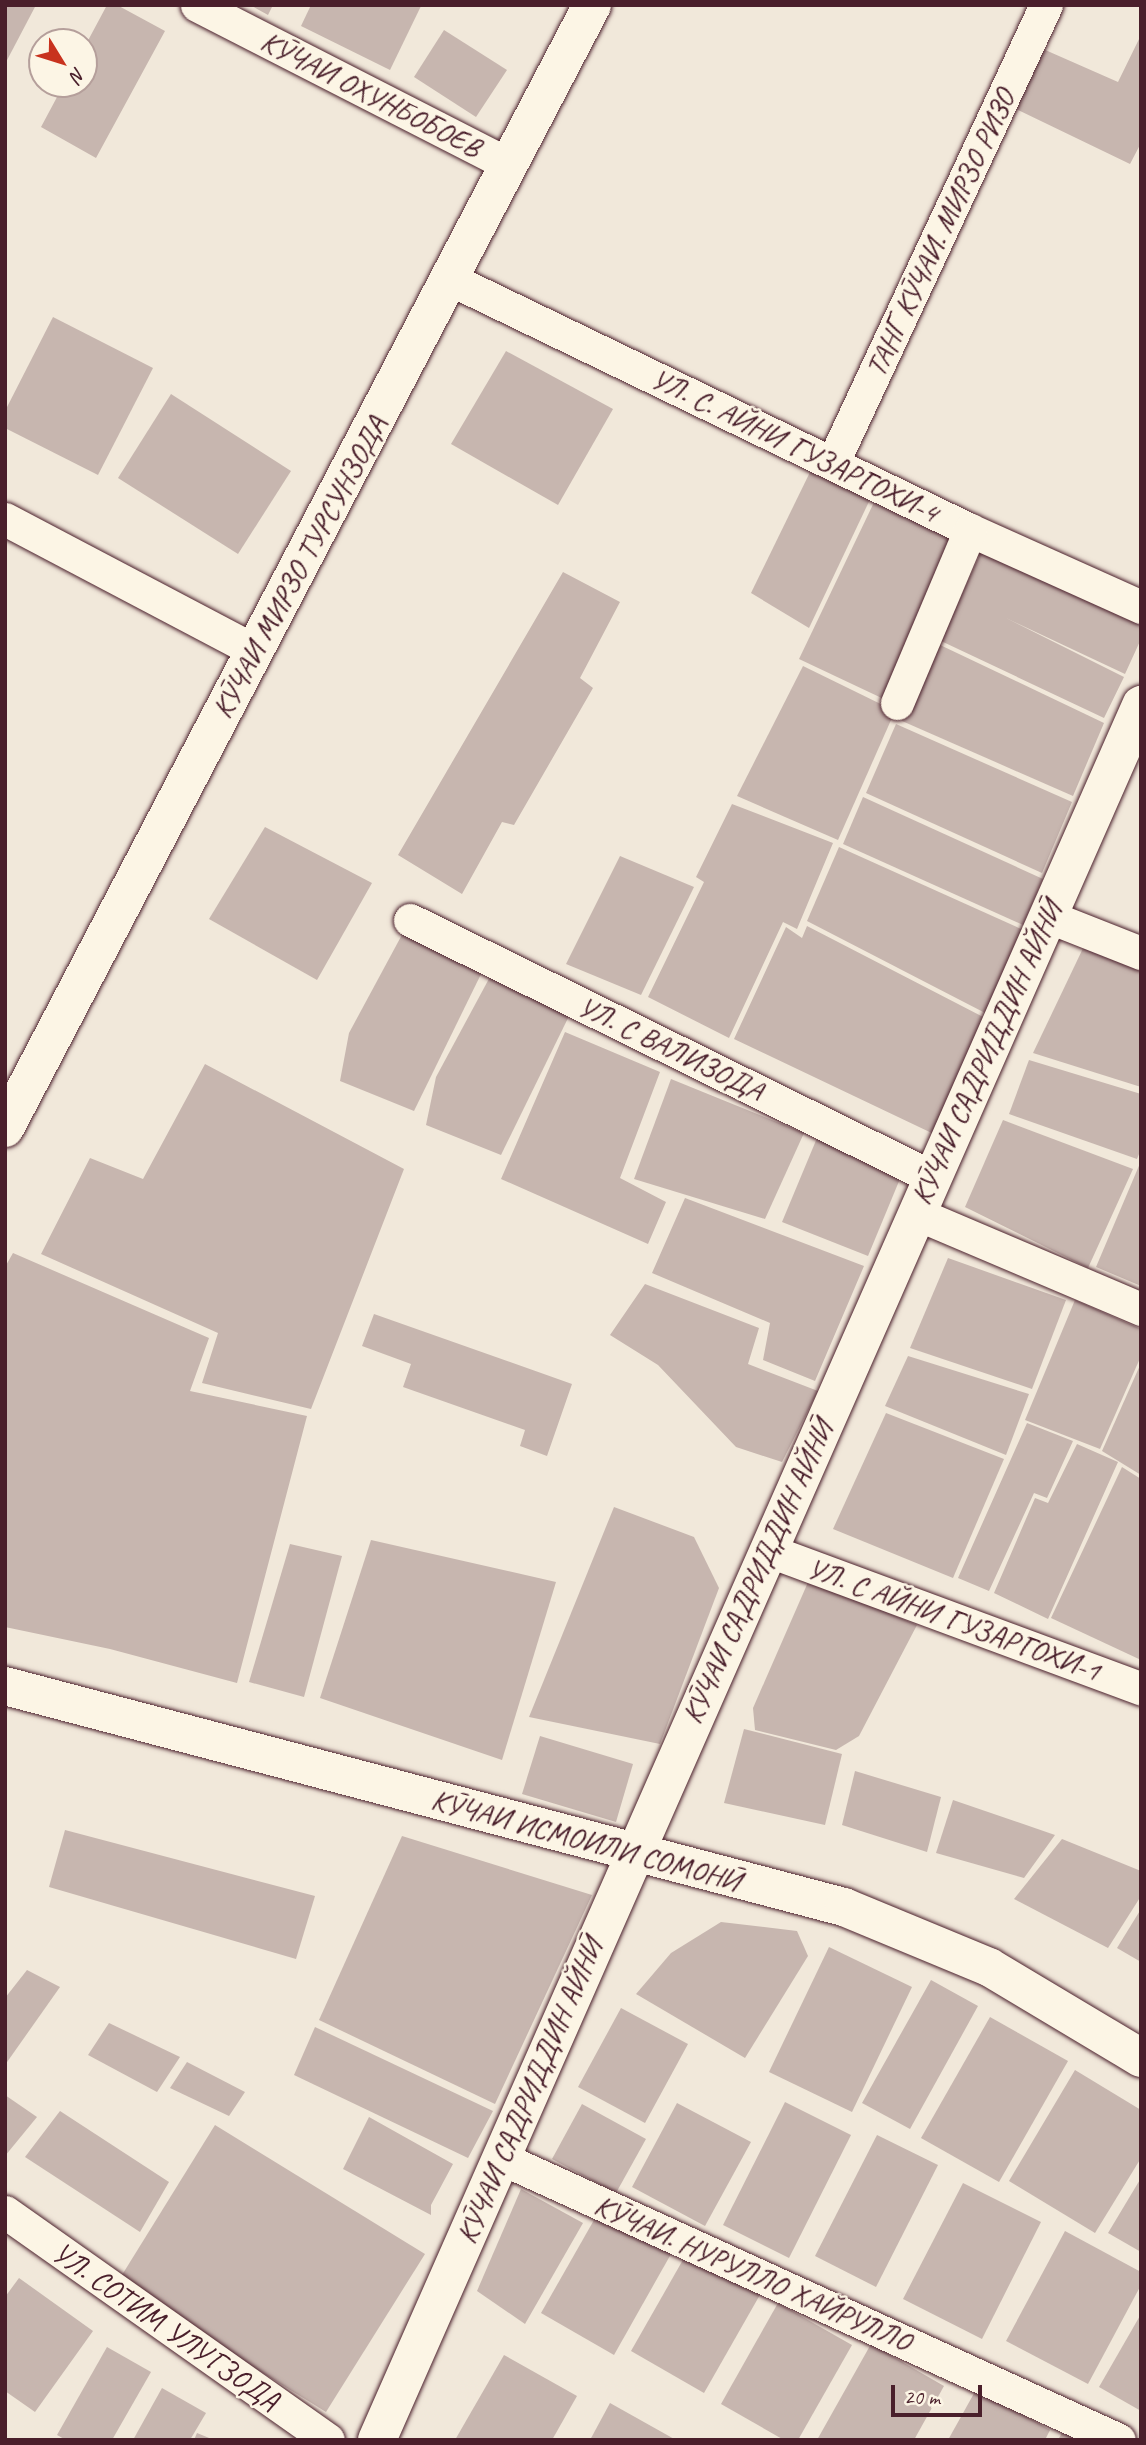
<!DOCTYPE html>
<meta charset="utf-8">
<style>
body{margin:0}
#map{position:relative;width:1146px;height:2445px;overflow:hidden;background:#f1e8da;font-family:Caveat,sans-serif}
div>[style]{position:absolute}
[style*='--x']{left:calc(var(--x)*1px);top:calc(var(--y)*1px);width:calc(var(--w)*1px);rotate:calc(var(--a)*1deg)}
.building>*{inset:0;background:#c7b6af}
.roads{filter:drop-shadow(0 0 2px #4a1f2b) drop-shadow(0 0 2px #4a1f2b)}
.street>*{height:33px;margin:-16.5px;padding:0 16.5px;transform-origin:16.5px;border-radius:16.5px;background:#fcf5e5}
.secondary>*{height:38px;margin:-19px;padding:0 19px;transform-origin:19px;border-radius:19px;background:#fcf5e5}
span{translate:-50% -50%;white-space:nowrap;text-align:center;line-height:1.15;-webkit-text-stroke:5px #fcf5e5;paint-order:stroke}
.street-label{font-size:30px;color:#4a1f2b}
.frame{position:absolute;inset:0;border:7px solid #4a1f2b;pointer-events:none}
.north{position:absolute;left:28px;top:28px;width:70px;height:70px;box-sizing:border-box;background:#fcf5e5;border:2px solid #b59f9b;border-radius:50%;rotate:128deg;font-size:19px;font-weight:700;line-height:28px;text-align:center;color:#4a1f2b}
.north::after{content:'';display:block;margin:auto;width:24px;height:32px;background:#c8321e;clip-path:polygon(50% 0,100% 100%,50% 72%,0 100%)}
.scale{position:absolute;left:891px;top:2385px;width:91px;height:32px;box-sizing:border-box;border:4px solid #4a1f2b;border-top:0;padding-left:9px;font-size:21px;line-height:24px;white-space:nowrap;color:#4a1f2b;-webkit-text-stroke:5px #fcf5e5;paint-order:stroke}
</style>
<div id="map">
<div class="building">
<i style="clip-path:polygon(5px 5px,36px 5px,5px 64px)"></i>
<i style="clip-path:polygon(107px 5px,117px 5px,165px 31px,96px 158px,41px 127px,64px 84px,84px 84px,84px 48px)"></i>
<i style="clip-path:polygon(250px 5px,273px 5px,268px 15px)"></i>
<i style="clip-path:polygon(311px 5px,420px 5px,421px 6px,390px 70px,301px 26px)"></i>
<i style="clip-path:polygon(444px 30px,507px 70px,476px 117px,414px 77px)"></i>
<i style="clip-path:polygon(1141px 35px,1141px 143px,1130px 164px,1014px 108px,1043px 49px,1118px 82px)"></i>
<i style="clip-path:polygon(53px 317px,153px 368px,98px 475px,5px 428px,5px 411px)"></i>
<i style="clip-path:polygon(506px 351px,613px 409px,558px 505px,451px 444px)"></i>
<i style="clip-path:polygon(171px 394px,291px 471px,238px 554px,118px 478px)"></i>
<i style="clip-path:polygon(813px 466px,874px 491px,809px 628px,751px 593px)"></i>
<i style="clip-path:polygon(878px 494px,964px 533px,888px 701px,799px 659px)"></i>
<i style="clip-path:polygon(985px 543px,1141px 613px,1141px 639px,1125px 674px,1006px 618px,1124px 677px,1104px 718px,941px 641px)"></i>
<i style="clip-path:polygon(563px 572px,620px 602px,580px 678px,593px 688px,514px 825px,502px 822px,462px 894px,398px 855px)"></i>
<i style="clip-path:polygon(938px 644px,1104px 723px,1073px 796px,902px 721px)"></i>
<i style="clip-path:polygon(803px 666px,895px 711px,838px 840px,737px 796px)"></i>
<i style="clip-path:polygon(896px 724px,1072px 802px,1042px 873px,866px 793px)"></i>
<i style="clip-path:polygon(863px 797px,1043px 879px,1023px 925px,843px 844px)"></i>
<i style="clip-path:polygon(732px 804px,833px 843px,797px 929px,783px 922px,729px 1038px,648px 997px,704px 882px,696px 877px)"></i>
<i style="clip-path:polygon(265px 827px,372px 883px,317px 980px,209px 919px)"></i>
<i style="clip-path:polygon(839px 847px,1030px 933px,991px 1016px,807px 921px)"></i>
<i style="clip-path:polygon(620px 856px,694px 887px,641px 995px,566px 964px)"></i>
<i style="clip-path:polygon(807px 926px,989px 1020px,938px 1136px,734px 1039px,786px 927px,802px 938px)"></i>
<i style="clip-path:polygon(404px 931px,483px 970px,414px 1111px,340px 1081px,349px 1033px)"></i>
<i style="clip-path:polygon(1086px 942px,1141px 967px,1141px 1087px,1033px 1053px)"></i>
<i style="clip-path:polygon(491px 975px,570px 1014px,501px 1155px,426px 1125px,436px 1077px)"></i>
<i style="clip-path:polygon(565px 1032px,660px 1072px,620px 1178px,666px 1202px,648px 1244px,501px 1179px)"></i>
<i style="clip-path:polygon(1029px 1060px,1141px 1094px,1141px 1149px,1137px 1159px,1009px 1114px)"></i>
<i style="clip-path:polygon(205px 1064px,404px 1169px,311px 1409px,202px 1383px,218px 1333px,41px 1254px,90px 1158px,143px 1179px)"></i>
<i style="clip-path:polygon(671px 1079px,804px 1133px,765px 1219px,634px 1179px)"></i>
<i style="clip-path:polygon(1003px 1120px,1133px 1169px,1088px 1268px,965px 1207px)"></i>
<i style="clip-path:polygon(817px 1138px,902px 1174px,868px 1256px,782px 1222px)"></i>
<i style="clip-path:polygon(1141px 1161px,1141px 1286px,1096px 1267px)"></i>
<i style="clip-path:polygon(685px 1198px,864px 1266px,815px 1381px,763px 1360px,770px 1323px,652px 1273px)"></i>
<i style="clip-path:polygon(13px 1253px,209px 1338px,190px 1391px,307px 1416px,237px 1683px,110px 1649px,5px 1627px,5px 1267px)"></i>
<i style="clip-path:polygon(948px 1258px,1066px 1300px,1032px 1389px,910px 1348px)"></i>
<i style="clip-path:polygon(645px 1284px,759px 1328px,748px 1364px,818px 1391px,782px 1462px,736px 1447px,658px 1365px,610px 1335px)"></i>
<i style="clip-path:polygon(1075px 1300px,1141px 1329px,1141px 1356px,1100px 1449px,1025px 1420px)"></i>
<i style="clip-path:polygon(374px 1314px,572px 1384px,547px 1456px,520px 1446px,525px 1430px,403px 1387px,411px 1364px,362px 1346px)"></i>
<i style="clip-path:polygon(908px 1356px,1029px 1394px,1006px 1455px,885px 1406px)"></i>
<i style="clip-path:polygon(1141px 1363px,1141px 1475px,1102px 1451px)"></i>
<i style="clip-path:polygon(886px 1413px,1004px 1459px,953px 1578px,833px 1529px)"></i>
<i style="clip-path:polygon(1027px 1423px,1073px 1441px,1047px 1498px,1034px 1493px,989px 1591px,958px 1578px)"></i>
<i style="clip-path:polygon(1077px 1444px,1118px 1462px,1048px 1619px,994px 1593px,1035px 1498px,1048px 1503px)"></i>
<i style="clip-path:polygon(1122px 1467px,1141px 1479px,1141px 1660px,1051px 1618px)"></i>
<i style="clip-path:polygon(614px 1507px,694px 1537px,719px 1588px,660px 1744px,529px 1717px)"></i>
<i style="clip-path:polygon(371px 1540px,556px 1582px,502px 1760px,320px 1698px)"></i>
<i style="clip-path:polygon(290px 1544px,342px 1556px,304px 1697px,249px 1682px)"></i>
<i style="clip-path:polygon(809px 1580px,917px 1625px,859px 1736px,836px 1750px,755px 1730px,753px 1708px)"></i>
<i style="clip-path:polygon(744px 1729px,842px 1754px,825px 1825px,724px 1803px)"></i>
<i style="clip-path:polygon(540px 1736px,633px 1764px,616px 1822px,522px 1794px)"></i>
<i style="clip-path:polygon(855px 1771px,941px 1797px,927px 1852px,842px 1825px)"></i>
<i style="clip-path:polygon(953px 1800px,1055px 1835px,1024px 1878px,936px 1853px)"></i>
<i style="clip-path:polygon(65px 1830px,315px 1896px,296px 1959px,49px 1887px)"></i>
<i style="clip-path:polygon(402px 1836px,592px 1895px,495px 2104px,319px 2020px)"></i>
<i style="clip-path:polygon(1062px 1839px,1141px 1871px,1141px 1896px,1108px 1948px,1014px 1899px)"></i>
<i style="clip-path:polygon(1141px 1909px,1141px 1962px,1117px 1948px)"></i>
<i style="clip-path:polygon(721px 1922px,797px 1931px,808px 1956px,745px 2058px,636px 1994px,671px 1953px)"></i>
<i style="clip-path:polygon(829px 1947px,912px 1987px,852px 2112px,769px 2072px)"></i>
<i style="clip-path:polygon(27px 1970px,60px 1987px,5px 2065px,5px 1998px)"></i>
<i style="clip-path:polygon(931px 1980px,978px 2006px,910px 2129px,862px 2103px)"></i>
<i style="clip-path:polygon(621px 2008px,688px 2044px,645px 2123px,578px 2087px)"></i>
<i style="clip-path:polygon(990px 2017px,1068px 2061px,999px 2182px,921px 2138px)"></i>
<i style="clip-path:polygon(109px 2023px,180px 2057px,157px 2092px,88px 2055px)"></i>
<i style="clip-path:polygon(315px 2027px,493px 2111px,468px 2158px,294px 2075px)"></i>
<i style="clip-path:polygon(187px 2062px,245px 2092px,229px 2116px,170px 2088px)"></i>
<i style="clip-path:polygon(1075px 2070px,1141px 2110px,1141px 2158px,1095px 2233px,1009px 2181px)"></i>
<i style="clip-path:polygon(5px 2095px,37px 2117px,5px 2156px)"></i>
<i style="clip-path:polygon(785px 2102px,851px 2135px,789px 2258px,723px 2225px)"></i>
<i style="clip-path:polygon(677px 2103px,751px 2142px,705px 2226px,632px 2187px)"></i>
<i style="clip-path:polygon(582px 2104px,646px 2139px,616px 2193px,552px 2159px)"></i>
<i style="clip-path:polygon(60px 2111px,169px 2182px,140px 2232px,25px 2157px)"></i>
<i style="clip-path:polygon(369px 2117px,453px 2164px,431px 2205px,431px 2215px,343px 2169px)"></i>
<i style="clip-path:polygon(215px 2125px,425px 2254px,326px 2412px,117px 2283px)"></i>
<i style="clip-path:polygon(877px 2135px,938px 2165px,876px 2287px,815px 2256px)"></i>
<i style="clip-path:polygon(1141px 2178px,1141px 2252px,1108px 2233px)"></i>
<i style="clip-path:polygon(963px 2183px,1041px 2222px,982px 2339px,903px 2299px)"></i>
<i style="clip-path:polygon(521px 2189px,583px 2223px,525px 2324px,477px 2291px)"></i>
<i style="clip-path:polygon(598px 2213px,671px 2254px,614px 2355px,541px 2313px)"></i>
<i style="clip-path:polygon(1065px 2231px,1141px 2272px,1141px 2285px,1088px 2384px,1006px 2341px)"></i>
<i style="clip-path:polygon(688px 2251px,761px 2293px,704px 2393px,631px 2351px)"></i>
<i style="clip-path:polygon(19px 2278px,93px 2331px,35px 2412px,5px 2391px,5px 2297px)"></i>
<i style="clip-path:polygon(778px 2303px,852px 2345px,798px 2440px,784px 2440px,721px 2404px)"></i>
<i style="clip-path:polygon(1141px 2314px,1141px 2411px,1099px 2387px)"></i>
<i style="clip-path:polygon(871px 2344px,944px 2386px,914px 2440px,817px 2440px)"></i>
<i style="clip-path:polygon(107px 2347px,151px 2372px,112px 2440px,66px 2440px,57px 2435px)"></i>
<i style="clip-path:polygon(504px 2355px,577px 2396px,552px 2440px,455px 2440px)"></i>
<i style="clip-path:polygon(162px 2388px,206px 2413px,190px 2440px,133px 2440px)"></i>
<i style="clip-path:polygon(977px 2388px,1050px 2430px,1045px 2440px,948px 2440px)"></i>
<i style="clip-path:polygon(610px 2403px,676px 2440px,590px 2440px)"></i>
<i style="clip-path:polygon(1063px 2431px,1079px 2440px,1058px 2440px)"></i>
<i style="clip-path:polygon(197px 2433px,214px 2440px,194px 2440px)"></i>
</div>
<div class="roads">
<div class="street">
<i style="--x:197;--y:5;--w:349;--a:27.1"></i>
<i style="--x:450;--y:279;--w:577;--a:25.77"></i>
<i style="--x:970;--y:530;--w:188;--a:24.2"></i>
<i style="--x:833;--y:462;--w:504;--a:-65.01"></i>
<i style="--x:5;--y:519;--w:283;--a:27.8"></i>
<i style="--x:897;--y:703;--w:188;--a:-67.1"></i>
<i style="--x:1047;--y:916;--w:101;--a:21.5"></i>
<i style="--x:410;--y:920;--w:582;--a:26.21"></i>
<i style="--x:915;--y:1213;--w:246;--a:23"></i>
<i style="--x:767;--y:1550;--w:399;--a:20.3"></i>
<i style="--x:501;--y:2158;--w:679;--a:24.53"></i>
<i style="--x:5;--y:2212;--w:395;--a:35.2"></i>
</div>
<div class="secondary">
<i style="--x:5;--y:1128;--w:1267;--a:-62.4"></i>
<i style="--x:5;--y:1686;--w:868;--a:14.76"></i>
<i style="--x:844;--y:1907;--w:157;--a:22.5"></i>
<i style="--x:989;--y:1967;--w:177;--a:30.9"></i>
<i style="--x:377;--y:2440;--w:1896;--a:-66.23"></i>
</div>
</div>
<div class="street-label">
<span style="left:371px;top:94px;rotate:27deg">КӮЧАИ ОХУНБОБОЕВ</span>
<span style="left:940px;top:233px;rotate:-65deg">ТАНГ КӮЧАИ. МИРЗО РИЗО</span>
<span style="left:795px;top:445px;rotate:26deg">УЛ. С. АЙНИ ГУЗАРГОХИ-4</span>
<span style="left:299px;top:567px;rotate:-62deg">КӮЧАИ МИРЗО ТУРСУНЗОДА</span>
<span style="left:671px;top:1048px;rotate:26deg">УЛ. С ВАЛИЗОДА</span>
<span style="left:986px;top:1053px;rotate:-66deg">КӮЧАИ САДРИДДИН АЙНӢ</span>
<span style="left:757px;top:1572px;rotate:-66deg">КӮЧАИ САДРИДДИН АЙНӢ</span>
<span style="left:954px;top:1619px;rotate:20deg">УЛ. С АЙНИ ГУЗАРГОХИ-1</span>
<span style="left:586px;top:1840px;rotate:15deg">КӮЧАИ ИСМОИЛИ СОМОНӢ</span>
<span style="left:529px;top:2091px;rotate:-67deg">КӮЧАИ САДРИДДИН АЙНӢ</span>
<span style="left:753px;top:2273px;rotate:24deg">КӮЧАИ. НУРУЛЛО ХАЙРУЛЛО</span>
<span style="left:166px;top:2326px;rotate:35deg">УЛ. СОТИМ УЛУГЗОДА</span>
</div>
<div class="frame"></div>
<div class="north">N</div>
<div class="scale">20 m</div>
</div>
